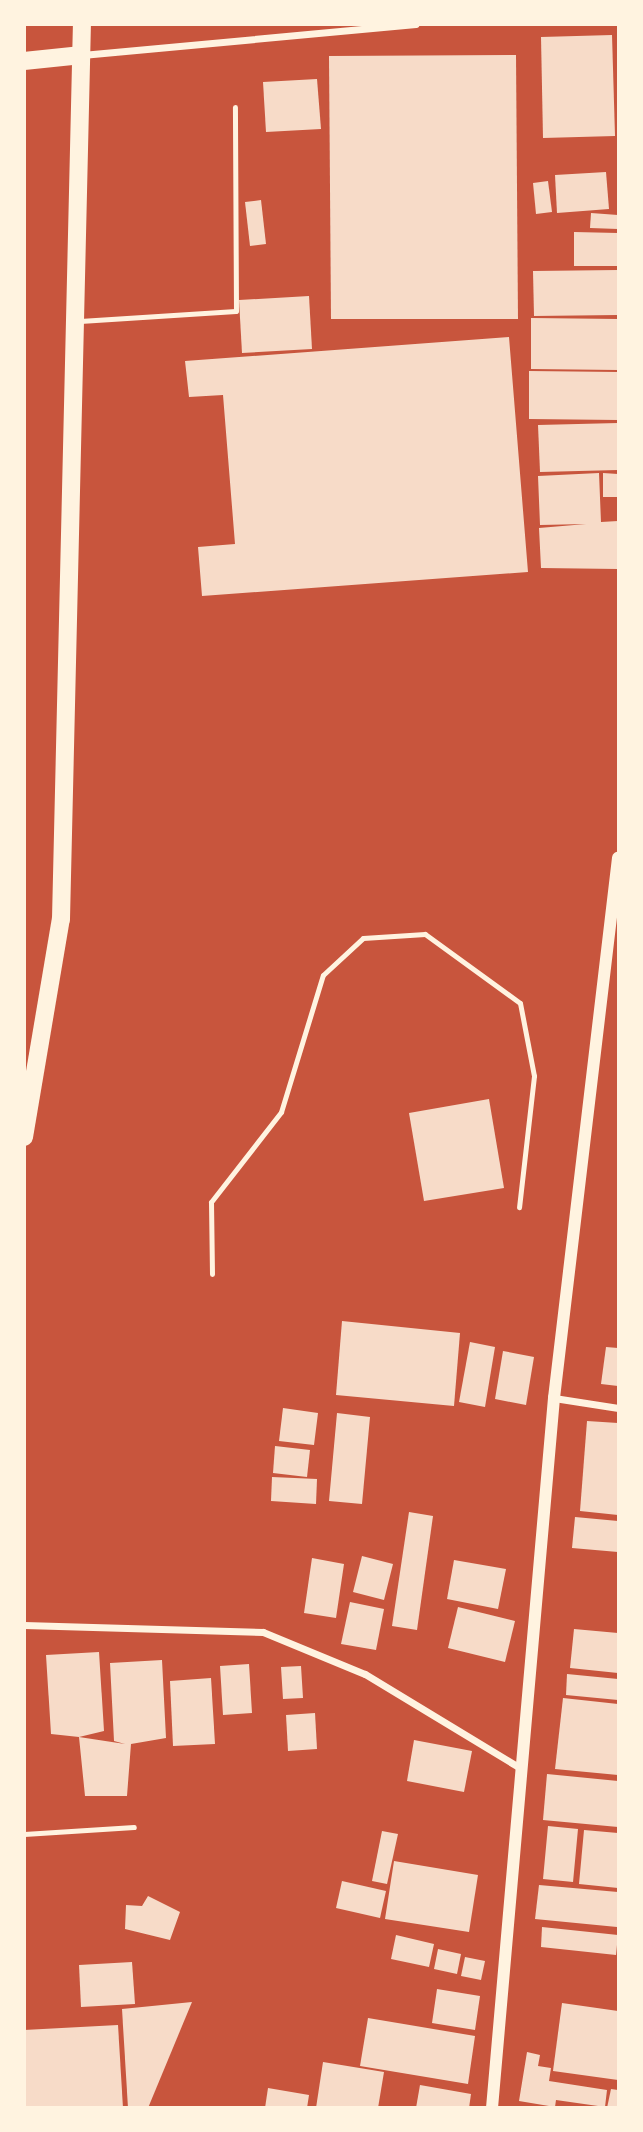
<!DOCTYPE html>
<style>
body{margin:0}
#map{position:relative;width:643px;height:2132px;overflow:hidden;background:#c8553d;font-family:Commissioner,sans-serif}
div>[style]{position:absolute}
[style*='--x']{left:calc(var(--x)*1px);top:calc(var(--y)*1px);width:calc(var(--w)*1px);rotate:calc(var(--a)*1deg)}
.building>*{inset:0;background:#f7dbc8}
.service>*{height:5px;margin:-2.5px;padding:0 2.5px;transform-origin:2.5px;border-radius:2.5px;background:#fff3e0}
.minor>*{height:7px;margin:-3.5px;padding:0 3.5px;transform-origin:3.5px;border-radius:3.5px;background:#fff3e0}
.tertiary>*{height:12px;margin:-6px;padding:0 6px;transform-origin:6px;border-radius:6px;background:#fff3e0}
.primary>*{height:18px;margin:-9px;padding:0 9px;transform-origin:9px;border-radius:9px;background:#fff3e0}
span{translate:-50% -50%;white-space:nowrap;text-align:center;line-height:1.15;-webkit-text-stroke:6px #fff3e0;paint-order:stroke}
.frame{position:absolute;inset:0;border:26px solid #fff3e0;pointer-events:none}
</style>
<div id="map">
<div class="building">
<i style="clip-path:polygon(612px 35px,615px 136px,543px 138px,541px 37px)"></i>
<i style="clip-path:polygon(516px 55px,518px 319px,331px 319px,329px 56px)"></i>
<i style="clip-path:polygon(317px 79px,321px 129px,266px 132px,263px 82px)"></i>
<i style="clip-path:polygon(606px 172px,609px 209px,557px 213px,555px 175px)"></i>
<i style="clip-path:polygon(548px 181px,552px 212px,536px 214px,533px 183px)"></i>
<i style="clip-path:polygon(261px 200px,266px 244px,250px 246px,245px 202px)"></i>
<i style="clip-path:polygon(591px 213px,618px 215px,618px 229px,590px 228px)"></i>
<i style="clip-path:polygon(574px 232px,618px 233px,618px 266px,574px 266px)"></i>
<i style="clip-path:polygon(618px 270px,618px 315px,534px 316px,533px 271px)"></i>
<i style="clip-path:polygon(309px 296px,312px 349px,242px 353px,239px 300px)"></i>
<i style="clip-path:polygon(531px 318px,618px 319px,618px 370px,531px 369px)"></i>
<i style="clip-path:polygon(509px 337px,528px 572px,202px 596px,198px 547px,235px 544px,223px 395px,189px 397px,185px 361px)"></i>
<i style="clip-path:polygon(529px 371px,618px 372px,618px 420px,529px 419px)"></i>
<i style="clip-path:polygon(618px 423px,618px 470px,540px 472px,538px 425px)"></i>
<i style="clip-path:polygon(599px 473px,601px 522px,618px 521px,618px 569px,541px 568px,539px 528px,586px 524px,540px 525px,538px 476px)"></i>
<i style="clip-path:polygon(603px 473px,618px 474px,618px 497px,603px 497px)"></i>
<i style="clip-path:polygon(489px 1099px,504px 1188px,424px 1201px,409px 1113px)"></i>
<i style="clip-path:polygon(342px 1321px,460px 1333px,454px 1406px,336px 1395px)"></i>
<i style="clip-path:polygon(470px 1342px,495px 1347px,485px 1407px,459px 1402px)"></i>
<i style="clip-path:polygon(606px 1347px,618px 1348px,618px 1386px,601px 1384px)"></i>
<i style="clip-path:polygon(503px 1351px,534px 1357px,526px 1405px,495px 1399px)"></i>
<i style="clip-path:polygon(283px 1408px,318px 1413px,314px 1445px,279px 1441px)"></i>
<i style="clip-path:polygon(337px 1413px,370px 1417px,362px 1504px,329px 1501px)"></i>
<i style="clip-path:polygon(587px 1421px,618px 1423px,618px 1515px,580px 1511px)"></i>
<i style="clip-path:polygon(275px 1446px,310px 1450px,307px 1477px,273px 1473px)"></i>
<i style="clip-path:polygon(272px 1477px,317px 1479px,316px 1504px,271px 1501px)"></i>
<i style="clip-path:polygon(409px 1512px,433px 1516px,417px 1630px,392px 1626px)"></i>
<i style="clip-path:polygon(575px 1517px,618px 1521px,618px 1552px,572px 1548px)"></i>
<i style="clip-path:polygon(362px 1556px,393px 1564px,384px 1600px,353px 1592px)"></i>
<i style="clip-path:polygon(312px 1558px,344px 1564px,336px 1618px,304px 1613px)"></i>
<i style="clip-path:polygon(454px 1560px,506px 1569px,498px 1609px,447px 1599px)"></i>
<i style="clip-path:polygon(350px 1602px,384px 1609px,376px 1650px,341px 1644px)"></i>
<i style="clip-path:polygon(458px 1607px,515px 1621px,505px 1662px,448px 1648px)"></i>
<i style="clip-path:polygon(574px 1629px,618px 1633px,618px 1673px,570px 1668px)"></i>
<i style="clip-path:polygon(99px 1652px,104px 1731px,79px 1737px,51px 1734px,46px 1655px)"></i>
<i style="clip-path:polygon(162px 1660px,166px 1738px,131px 1744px,127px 1796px,85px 1796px,79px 1737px,125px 1744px,114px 1741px,110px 1663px)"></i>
<i style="clip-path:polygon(249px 1664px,252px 1713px,223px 1715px,220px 1666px)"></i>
<i style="clip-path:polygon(301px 1666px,303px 1698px,283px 1699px,281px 1667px)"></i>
<i style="clip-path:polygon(567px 1674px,618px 1679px,618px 1700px,566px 1695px)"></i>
<i style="clip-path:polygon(211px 1678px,215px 1744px,173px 1746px,170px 1681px)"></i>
<i style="clip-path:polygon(563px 1698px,618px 1704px,618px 1775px,555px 1769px)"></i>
<i style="clip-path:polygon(315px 1713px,317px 1749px,288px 1751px,286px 1715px)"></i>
<i style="clip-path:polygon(414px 1740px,472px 1751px,464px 1792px,407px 1781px)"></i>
<i style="clip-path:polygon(547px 1774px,618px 1781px,618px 1827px,543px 1820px)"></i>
<i style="clip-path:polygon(548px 1826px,578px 1829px,573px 1882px,543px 1879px)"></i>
<i style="clip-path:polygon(584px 1830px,618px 1833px,618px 1888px,579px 1884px)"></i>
<i style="clip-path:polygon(382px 1831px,398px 1834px,387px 1884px,372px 1881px)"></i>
<i style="clip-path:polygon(394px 1861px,478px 1875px,469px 1932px,385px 1919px)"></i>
<i style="clip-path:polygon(342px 1881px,386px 1891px,380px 1918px,336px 1908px)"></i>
<i style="clip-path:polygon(539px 1885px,618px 1892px,617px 1927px,535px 1919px)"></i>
<i style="clip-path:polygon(148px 1896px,180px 1912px,170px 1940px,125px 1929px,126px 1905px,142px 1906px)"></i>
<i style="clip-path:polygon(542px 1927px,618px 1935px,616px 1955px,541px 1947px)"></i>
<i style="clip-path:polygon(396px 1935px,434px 1944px,429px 1967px,391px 1959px)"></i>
<i style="clip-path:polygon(438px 1949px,461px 1954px,457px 1974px,434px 1969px)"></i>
<i style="clip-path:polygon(465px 1957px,485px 1961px,481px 1980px,461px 1976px)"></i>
<i style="clip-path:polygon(132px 1962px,135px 2004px,81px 2007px,79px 1965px)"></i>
<i style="clip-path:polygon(437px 1989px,480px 1996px,475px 2030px,432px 2023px)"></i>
<i style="clip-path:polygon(192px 2002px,148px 2108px,128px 2108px,122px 2009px)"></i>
<i style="clip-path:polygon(562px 2003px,618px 2011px,618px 2080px,553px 2071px)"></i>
<i style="clip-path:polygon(368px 2018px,475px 2036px,468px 2084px,360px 2066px)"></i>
<i style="clip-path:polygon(118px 2025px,123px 2108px,24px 2108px,24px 2030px)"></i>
<i style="clip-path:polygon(527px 2052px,540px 2055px,538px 2066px,551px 2068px,549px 2081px,607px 2090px,605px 2107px,556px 2100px,555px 2107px,519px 2101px)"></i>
<i style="clip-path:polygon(323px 2062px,384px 2072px,378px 2108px,316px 2108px)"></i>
<i style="clip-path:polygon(420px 2085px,471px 2094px,469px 2108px,416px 2108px)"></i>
<i style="clip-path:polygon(268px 2088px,309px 2095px,307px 2108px,265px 2108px)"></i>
<i style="clip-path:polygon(611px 2089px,618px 2090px,618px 2108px,607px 2108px)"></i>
</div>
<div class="service">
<i style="--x:80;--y:321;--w:156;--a:-3.7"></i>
<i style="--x:236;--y:311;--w:204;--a:-90.3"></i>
<i style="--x:212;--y:1274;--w:72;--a:-90.8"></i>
<i style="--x:211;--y:1202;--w:114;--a:-52.1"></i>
<i style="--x:281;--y:1112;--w:143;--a:-73"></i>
<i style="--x:323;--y:975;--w:54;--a:-42.8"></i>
<i style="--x:363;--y:938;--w:62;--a:-3.7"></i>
<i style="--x:425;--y:934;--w:117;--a:36"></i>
<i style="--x:520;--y:1003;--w:74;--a:79.1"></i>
<i style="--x:534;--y:1076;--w:132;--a:96.5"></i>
<i style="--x:24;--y:1834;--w:110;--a:-3.6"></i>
</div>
<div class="minor">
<i style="--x:82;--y:55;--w:335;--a:-5.3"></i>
<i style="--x:554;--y:1398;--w:65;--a:8.9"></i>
<i style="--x:24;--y:1625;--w:239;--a:1.7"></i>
<i style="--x:263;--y:1632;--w:110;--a:22.4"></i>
<i style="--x:365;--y:1674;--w:181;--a:31.2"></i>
</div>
<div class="tertiary">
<i style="--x:492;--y:2108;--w:713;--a:-85.01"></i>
<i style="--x:554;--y:1398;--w:544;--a:-83.24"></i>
</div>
<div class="primary">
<i style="--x:24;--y:61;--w:58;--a:-5.9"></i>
<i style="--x:24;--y:1137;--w:221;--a:-80.4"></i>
<i style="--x:61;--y:919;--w:895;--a:-88.66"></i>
</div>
<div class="frame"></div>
</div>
